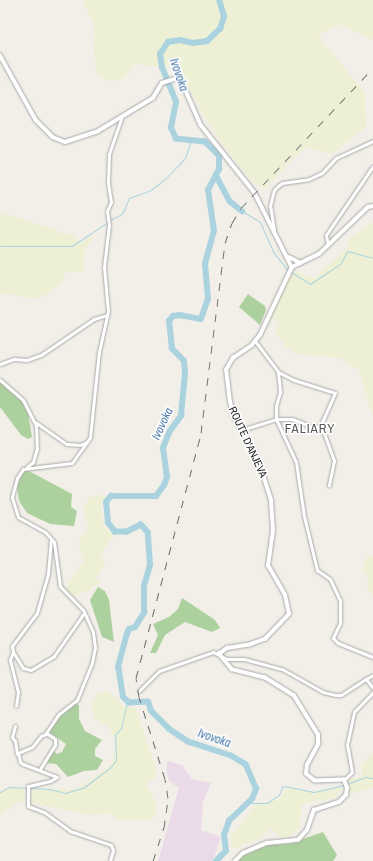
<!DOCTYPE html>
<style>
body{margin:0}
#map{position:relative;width:373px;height:861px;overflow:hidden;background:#f2efe9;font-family:"Archivo Narrow",sans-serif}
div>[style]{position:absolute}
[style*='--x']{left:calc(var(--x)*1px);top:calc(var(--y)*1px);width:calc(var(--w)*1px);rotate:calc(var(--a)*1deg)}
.industrial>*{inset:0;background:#ebdbe8}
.farmland>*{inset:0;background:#eef0d5}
.forest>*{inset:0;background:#add19e}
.stream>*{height:1px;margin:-0.5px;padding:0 0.5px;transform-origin:0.5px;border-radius:0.5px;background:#aad3df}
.river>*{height:5.5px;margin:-2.75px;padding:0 2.75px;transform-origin:2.75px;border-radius:2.75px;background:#aad3df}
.roads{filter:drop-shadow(0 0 1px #a9a9a9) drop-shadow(0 0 1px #a9a9a9)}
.minor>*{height:3px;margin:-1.5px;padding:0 1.5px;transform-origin:1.5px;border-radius:1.5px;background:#fff}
.tertiary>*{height:3.5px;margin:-1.75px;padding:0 1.75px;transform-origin:1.75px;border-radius:1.75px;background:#fff}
.rail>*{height:1px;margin-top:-0.5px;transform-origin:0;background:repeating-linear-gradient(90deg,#707070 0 8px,transparent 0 16px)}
span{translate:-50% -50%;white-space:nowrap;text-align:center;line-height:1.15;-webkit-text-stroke:3px #fff;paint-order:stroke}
.street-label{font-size:11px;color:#222}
.water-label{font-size:12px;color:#4a7aab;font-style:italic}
.quarter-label{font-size:13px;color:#555;letter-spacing:1px}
</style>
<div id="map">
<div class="industrial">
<i style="clip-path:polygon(168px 761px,182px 765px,192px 779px,211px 783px,203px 802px,201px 830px,221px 837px,213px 861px,158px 861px,179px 788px,169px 781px,166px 769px)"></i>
</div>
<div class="farmland">
<i style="clip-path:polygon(83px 0,373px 0,373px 40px,338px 24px,318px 36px,365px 93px,366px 127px,332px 154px,308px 148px,300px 152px,264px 189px,251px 181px,227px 150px,207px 121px,195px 98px,171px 66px,151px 67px,137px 63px,123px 79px,108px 81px,97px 74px,94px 53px,95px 28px)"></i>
<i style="clip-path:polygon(0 212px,59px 231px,60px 234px,75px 234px,78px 244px,94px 235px,85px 251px,83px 272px,66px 272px,62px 282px,40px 299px,0 293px)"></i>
<i style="clip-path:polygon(373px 222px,373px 417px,359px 370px,340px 358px,297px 354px,286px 347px,274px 331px,280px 324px,271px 317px,289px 277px,295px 270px,314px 278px,348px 247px,348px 240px)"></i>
<i style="clip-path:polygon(104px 494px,105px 497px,100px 506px,103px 525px,113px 536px,100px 555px,105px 562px,96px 578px,100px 583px,83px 593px,72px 596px,65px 589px,84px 561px,79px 549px,80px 540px,88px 528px,83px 507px,90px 497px)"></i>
<i style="clip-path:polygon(368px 554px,373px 557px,373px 596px,367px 587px,369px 579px,361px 570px)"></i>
<i style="clip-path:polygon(107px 691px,124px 706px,136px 708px,158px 775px,147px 784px,155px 801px,157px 812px,153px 819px,117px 820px,110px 813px,87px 815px,29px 802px,32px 790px,77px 789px,111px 764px,117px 748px,113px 735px,108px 726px,95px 719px,91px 706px,97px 694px)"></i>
<i style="clip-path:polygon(373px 752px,373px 787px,348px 794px,346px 781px,362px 776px,362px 764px)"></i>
<i style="clip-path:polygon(287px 787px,311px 792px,342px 788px,334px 798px,302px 804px,300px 828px,290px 836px,281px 837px,270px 828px,263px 837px,234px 849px,230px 838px,256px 805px,279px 799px)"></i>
<i style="clip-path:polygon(8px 788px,24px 789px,25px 801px,18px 802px,0 816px,0 793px)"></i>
</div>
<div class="forest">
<i style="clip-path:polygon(248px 294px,265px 306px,266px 310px,260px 325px,239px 307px)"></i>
<i style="clip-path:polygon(0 382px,22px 402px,28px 414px,32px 437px,28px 439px,21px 435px,0 407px)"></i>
<i style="clip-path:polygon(25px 469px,72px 494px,71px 507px,77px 511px,74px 526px,50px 524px,27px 513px,19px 501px,17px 486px)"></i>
<i style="clip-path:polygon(98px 587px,105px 591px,109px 600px,114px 642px,102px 637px,90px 600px)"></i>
<i style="clip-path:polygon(182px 598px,215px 620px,220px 628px,212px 632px,185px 622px,165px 635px,156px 653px,150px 653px,158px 635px,153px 624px,169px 617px,178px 609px)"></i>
<i style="clip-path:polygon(76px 704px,79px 705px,79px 719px,85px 731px,102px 740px,95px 749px,95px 756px,103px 760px,97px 770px,84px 771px,68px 777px,56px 764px,46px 763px,53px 751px,57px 754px,62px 752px,66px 744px,48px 731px,65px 710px)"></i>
<i style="clip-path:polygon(323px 832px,337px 855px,333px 861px,239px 861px,241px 857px,268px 845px,289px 844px)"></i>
</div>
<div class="stream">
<i style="--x:242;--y:211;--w:21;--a:31"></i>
<i style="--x:260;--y:222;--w:34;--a:66"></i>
<i style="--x:274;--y:253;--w:23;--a:52"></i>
<i style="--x:110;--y:220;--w:13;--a:-27"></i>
<i style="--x:122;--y:214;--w:17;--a:-66"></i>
<i style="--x:129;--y:198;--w:23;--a:-20"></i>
<i style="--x:151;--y:190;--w:16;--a:-38"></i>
<i style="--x:164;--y:180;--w:30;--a:-46"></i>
<i style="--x:185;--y:158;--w:18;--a:-71"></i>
<i style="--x:0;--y:246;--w:72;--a:0"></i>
<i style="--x:72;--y:246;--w:43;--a:-33.7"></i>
<i style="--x:291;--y:272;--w:22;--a:32"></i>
<i style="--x:310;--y:284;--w:37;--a:-34"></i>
<i style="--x:341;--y:263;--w:13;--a:-63"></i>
<i style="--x:347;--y:251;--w:27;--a:15"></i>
<i style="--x:347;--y:784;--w:19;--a:-21"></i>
<i style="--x:365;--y:777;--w:8;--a:7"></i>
<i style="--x:0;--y:792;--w:10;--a:-29"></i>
<i style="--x:9;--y:787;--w:41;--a:2.8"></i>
<i style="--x:50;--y:789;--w:16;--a:15"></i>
<i style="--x:65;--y:793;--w:19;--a:-16"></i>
<i style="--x:83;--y:788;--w:34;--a:-37"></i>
<i style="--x:110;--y:768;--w:10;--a:-53"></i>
<i style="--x:116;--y:760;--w:25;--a:-92"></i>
<i style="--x:115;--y:735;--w:9;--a:-49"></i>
<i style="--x:121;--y:728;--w:27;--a:-77"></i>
<i style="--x:247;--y:803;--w:20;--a:0"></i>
<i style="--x:267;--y:803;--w:14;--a:-34"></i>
<i style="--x:279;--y:795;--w:9;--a:-69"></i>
<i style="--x:282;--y:787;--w:3;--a:-18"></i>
<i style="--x:285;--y:786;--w:30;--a:12"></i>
<i style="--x:314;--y:792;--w:31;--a:-13"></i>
</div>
<div class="river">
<i style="--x:216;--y:175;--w:30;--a:62"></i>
<i style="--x:230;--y:201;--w:16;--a:40"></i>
<i style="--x:216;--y:861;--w:14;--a:-45"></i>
<i style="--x:226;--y:851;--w:16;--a:-97"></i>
<i style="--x:224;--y:835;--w:15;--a:-70"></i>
<i style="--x:229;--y:821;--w:32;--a:-44"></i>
<i style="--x:252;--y:799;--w:11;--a:-68"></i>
<i style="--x:256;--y:789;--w:26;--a:-113"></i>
<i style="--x:246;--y:765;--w:17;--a:-149"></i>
<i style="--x:231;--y:756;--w:45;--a:-162"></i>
<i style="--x:188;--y:742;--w:23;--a:-146"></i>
<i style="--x:169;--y:729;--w:25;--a:-135"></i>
<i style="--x:151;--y:711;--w:9;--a:-108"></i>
<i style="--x:148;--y:702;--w:19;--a:177"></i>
<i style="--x:129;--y:703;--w:8;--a:-135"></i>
<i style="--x:123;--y:697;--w:30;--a:-99"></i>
<i style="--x:118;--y:667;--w:34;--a:-75"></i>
<i style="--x:127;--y:634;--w:5;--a:-68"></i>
<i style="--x:129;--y:629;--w:6;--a:-18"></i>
<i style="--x:135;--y:627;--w:17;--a:-57"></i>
<i style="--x:144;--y:613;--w:27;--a:-90"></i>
<i style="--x:144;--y:586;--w:22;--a:-74"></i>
<i style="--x:150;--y:565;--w:32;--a:-94"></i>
<i style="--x:148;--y:533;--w:11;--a:-131"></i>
<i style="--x:141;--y:525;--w:16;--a:153"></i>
<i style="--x:127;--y:532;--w:12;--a:180"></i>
<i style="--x:115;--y:532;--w:11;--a:-128"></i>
<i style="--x:108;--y:523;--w:21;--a:-95"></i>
<i style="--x:106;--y:502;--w:8;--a:-50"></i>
<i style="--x:111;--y:496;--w:45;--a:0"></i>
<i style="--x:156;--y:496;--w:14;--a:-54"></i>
<i style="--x:164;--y:485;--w:9;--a:-69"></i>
<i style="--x:167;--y:477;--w:29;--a:-98"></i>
<i style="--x:163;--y:448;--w:18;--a:-68"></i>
<i style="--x:170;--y:431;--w:19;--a:-54"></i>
<i style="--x:181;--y:416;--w:43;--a:-84.7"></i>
<i style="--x:185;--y:373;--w:12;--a:-95"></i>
<i style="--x:184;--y:361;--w:17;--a:-135"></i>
<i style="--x:172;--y:349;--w:28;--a:-96"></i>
<i style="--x:169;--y:321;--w:6;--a:-51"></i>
<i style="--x:173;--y:316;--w:7;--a:-8"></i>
<i style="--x:180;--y:315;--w:21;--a:11"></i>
<i style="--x:201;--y:319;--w:21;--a:-71"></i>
<i style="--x:208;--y:299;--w:35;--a:-95"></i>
<i style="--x:205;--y:264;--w:34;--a:-75"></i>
<i style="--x:214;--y:231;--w:41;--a:-98.3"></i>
<i style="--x:208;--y:190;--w:24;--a:-62"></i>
<i style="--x:219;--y:169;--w:13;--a:-90"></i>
<i style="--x:219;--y:156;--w:20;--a:-135"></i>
<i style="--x:205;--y:142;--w:29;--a:-174"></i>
<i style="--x:176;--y:139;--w:12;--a:-114"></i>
<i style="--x:171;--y:128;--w:26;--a:-79"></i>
<i style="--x:176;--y:102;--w:37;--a:-112"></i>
<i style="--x:162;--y:68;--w:14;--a:-98"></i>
<i style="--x:160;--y:54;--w:14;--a:-56"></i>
<i style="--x:168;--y:42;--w:12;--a:-9"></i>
<i style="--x:180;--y:40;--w:13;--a:13"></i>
<i style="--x:193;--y:43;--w:14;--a:-8"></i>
<i style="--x:207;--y:41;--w:18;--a:-43"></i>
<i style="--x:220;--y:29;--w:13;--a:-72"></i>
<i style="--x:224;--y:17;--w:18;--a:-106"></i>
</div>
<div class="roads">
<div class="minor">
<i style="--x:274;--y:230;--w:24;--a:-99"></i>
<i style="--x:270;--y:206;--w:16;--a:-76"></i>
<i style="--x:274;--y:190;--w:6;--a:-45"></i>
<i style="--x:278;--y:186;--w:5;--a:-37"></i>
<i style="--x:282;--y:183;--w:27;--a:-8"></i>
<i style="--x:309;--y:179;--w:14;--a:-25"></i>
<i style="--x:322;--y:173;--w:21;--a:-47"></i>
<i style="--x:336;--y:158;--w:41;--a:-24.7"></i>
<i style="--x:328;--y:245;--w:10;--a:-101"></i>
<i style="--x:326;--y:235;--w:83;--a:-55.7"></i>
<i style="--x:255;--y:341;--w:39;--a:53"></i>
<i style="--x:278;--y:372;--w:20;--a:84"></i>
<i style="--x:280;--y:392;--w:15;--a:106"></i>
<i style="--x:276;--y:406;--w:13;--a:90"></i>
<i style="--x:276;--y:419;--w:47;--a:65.1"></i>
<i style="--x:296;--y:462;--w:55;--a:81.6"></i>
<i style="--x:304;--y:516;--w:56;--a:76.5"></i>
<i style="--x:317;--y:570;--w:16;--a:35"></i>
<i style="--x:330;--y:579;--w:23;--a:65"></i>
<i style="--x:340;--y:600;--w:23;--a:90"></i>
<i style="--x:340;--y:623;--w:17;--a:115"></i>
<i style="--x:333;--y:638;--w:7;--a:45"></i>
<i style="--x:338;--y:643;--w:38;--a:22"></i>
<i style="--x:0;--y:364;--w:15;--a:-20"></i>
<i style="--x:14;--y:359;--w:13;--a:4"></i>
<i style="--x:27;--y:360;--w:15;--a:-20"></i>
<i style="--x:41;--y:355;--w:64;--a:-34.2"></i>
<i style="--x:94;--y:319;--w:14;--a:-17"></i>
<i style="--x:278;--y:372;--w:18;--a:27"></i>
<i style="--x:294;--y:380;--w:43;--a:17.6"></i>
<i style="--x:335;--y:393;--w:30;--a:114"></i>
<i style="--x:323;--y:420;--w:7;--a:117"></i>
<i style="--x:320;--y:426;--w:6;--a:171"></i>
<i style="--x:0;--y:380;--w:30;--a:41"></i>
<i style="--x:23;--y:400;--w:28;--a:63"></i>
<i style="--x:36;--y:425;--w:23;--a:88"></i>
<i style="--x:37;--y:448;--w:15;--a:106"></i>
<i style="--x:33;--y:462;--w:8;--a:140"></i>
<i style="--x:35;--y:422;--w:39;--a:35"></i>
<i style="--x:67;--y:444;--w:13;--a:4"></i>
<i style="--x:80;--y:445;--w:8;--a:-23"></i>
<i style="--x:241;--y:430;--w:37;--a:-17"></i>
<i style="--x:276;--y:419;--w:16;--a:0"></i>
<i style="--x:292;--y:419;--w:28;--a:21"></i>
<i style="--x:318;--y:429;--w:7;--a:34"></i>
<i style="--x:324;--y:433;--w:30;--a:70"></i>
<i style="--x:334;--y:461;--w:25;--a:102"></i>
<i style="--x:51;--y:539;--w:35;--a:95"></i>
<i style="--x:48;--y:574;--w:41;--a:105.8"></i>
<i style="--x:37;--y:613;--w:41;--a:127.1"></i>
<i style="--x:12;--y:646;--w:6;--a:81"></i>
<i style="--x:13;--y:652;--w:19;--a:58"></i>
<i style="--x:23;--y:668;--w:8;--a:14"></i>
<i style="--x:31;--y:670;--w:27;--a:-31"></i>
<i style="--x:54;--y:656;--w:52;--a:-55.1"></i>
<i style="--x:13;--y:652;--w:9;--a:111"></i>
<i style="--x:10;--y:660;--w:33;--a:76"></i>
<i style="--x:18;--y:692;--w:14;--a:98"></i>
<i style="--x:373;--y:675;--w:8;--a:150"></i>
<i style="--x:366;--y:679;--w:11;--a:52"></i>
<i style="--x:139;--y:691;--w:28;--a:-45"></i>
<i style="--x:159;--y:671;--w:57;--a:-19.4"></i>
<i style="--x:213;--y:652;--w:16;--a:27"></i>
<i style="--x:227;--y:659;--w:17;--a:0"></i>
<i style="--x:244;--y:659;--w:39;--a:15"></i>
<i style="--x:282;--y:669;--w:47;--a:29.3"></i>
<i style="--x:323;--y:692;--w:12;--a:14"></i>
<i style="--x:335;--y:695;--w:6;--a:0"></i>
<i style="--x:341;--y:695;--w:30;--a:-33"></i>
<i style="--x:15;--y:726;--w:11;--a:105"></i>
<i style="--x:12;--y:737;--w:5;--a:53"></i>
<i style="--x:15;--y:741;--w:13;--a:81"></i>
<i style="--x:46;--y:734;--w:5;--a:158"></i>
<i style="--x:41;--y:736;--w:14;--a:129"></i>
<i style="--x:32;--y:747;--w:15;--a:157"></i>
<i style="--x:18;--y:753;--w:9;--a:77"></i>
<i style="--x:20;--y:762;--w:4;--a:34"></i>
<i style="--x:23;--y:764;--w:36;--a:21"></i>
<i style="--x:57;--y:777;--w:8;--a:150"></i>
<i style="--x:50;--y:781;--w:23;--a:167"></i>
<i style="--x:28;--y:786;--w:20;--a:90"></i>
<i style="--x:28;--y:806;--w:17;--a:21"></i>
<i style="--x:44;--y:812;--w:32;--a:36"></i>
<i style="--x:70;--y:831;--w:43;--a:18.9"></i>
<i style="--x:111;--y:845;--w:5;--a:68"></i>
<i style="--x:113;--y:850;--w:11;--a:105"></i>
<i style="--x:40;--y:769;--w:28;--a:-58"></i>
<i style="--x:55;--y:745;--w:6;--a:-90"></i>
<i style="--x:55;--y:739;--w:11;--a:-146"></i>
<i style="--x:46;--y:733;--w:23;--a:-56"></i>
<i style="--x:59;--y:714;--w:23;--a:-38"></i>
<i style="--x:77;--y:700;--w:40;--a:-68"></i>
<i style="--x:92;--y:663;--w:16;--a:-79"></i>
<i style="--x:95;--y:647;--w:15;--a:-98"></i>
<i style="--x:93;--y:632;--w:24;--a:-114"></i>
<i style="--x:83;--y:610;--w:33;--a:-134"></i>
<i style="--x:60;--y:586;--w:44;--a:-97.8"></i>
<i style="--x:54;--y:542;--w:13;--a:-132"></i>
<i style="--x:45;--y:532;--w:31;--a:-151"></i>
<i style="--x:18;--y:517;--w:21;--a:-107"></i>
<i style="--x:12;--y:497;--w:20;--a:-75"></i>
<i style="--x:17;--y:478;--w:11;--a:-56"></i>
<i style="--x:23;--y:469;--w:49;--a:-7"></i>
<i style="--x:72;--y:463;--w:32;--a:-55"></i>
<i style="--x:90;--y:437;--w:85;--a:-84"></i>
<i style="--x:99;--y:352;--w:42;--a:-77.6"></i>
<i style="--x:108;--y:311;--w:44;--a:-95.2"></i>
<i style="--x:104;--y:267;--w:42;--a:-83.2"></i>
<i style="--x:109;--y:225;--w:14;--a:-98"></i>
<i style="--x:107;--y:211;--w:10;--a:-66"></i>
<i style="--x:111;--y:202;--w:20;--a:-99"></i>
<i style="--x:108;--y:182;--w:28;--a:-88"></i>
<i style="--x:109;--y:154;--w:39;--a:-71"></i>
<i style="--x:344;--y:780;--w:11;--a:-45"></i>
<i style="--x:352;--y:772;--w:27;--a:-100"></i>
<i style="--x:347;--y:745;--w:34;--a:-78"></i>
<i style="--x:354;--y:712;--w:28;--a:-46"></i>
</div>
<div class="tertiary">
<i style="--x:0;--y:55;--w:74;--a:61"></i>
<i style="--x:36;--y:120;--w:24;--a:45"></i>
<i style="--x:53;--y:137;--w:13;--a:23"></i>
<i style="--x:65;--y:142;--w:35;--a:-18"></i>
<i style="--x:98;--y:131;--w:64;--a:-31"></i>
<i style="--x:153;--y:98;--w:17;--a:-59"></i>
<i style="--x:162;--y:83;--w:19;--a:-18"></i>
<i style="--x:180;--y:77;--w:52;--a:66.4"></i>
<i style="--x:201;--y:125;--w:87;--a:51.5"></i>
<i style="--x:255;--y:193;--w:83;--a:63.4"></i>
<i style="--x:289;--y:257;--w:13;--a:27"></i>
<i style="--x:235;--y:861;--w:11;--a:-45"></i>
<i style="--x:243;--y:853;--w:26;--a:-23"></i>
<i style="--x:267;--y:843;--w:31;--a:-6"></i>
<i style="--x:298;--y:840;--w:13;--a:-48"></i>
<i style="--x:307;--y:830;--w:21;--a:-71"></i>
<i style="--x:314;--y:810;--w:26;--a:-18"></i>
<i style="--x:339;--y:802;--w:10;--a:-45"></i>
<i style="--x:346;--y:795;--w:7;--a:-82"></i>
<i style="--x:347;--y:788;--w:9;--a:-111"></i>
<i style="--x:344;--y:780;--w:29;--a:178"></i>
<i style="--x:315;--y:781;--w:11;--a:-142"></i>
<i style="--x:306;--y:774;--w:9;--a:-84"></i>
<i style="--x:307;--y:765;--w:24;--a:-62"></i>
<i style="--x:318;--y:744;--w:9;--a:-90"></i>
<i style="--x:318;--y:735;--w:46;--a:-121.6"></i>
<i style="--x:294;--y:696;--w:34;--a:-148"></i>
<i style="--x:265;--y:678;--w:34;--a:-166"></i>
<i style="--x:232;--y:670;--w:21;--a:-129"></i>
<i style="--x:219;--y:654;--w:10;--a:-37"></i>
<i style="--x:227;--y:648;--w:24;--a:-9"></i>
<i style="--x:251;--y:644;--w:15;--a:-20"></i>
<i style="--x:265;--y:639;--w:35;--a:-46"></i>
<i style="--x:289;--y:614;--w:19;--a:-102"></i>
<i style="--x:285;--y:595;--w:34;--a:-120"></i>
<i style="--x:268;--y:566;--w:36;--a:-82"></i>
<i style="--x:273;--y:530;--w:30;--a:-94"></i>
<i style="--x:271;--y:500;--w:42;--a:-108"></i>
<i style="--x:258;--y:460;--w:50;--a:-118.6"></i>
<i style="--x:234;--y:416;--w:15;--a:-106"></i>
<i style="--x:230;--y:402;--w:32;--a:-97"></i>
<i style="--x:226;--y:370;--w:14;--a:-60"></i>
<i style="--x:233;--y:358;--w:22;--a:-34"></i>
<i style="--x:251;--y:346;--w:14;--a:-51"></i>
<i style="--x:260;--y:335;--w:75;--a:-64.8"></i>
<i style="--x:292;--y:267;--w:30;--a:-26"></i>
<i style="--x:319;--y:254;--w:68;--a:-43.8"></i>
<i style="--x:368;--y:207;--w:5;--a:-11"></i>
</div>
</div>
<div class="rail">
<i style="--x:153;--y:861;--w:35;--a:-72"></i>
<i style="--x:164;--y:828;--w:30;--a:-82"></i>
<i style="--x:168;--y:798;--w:19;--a:-99"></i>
<i style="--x:165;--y:779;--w:86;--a:-107.6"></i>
<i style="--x:139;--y:697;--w:19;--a:-99"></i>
<i style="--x:136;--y:678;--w:253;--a:-75.1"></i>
<i style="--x:201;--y:433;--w:192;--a:-82.8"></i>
<i style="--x:225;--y:243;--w:21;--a:-71"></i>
<i style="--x:232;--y:223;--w:17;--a:-59"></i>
<i style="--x:241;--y:208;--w:192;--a:-46.7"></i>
</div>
<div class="street-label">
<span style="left:248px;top:442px;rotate:65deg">ROUTE D'ANJEVA</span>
</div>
<div class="water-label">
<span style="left:178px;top:75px;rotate:71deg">Ivovoka</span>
<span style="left:163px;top:424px;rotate:-65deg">Ivovoka</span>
<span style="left:214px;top:739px;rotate:19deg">Ivovoka</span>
</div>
<div class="quarter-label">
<span style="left:310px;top:429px">FALIARY</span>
</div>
</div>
